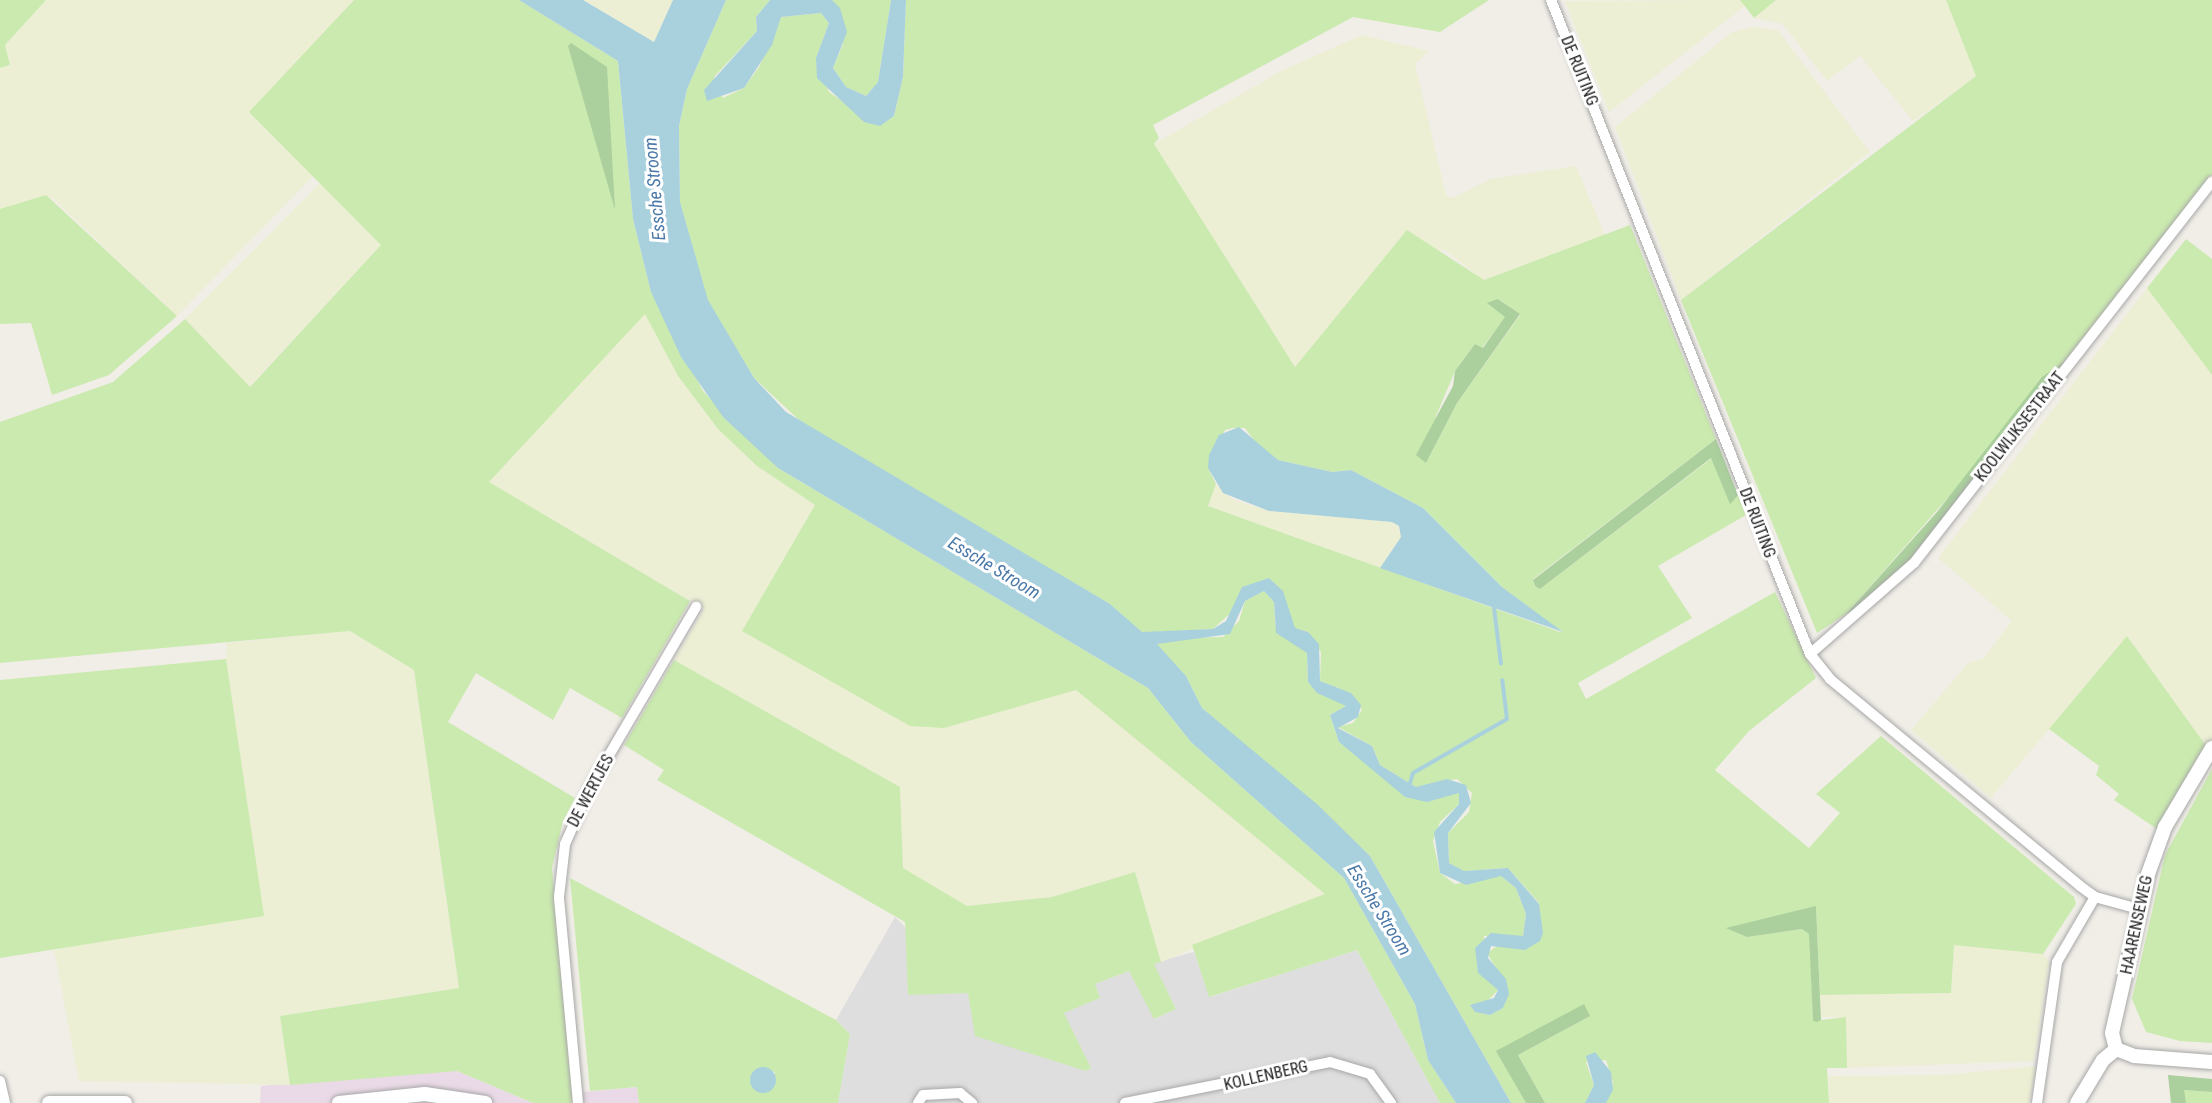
<!DOCTYPE html>
<style>
body{margin:0}
#map{position:relative;width:2212px;height:1103px;overflow:hidden;background:#f1eee8;font-family:"Roboto Condensed",sans-serif}
div>[style]{position:absolute}
[style*='--x']{left:calc(var(--x)*1px);top:calc(var(--y)*1px);width:calc(var(--w)*1px);rotate:calc(var(--a)*1deg)}
.residential>*{inset:0;background:#dfdede}
.industrial>*{inset:0;background:#eadae7}
.farmland>*{inset:0;background:#ecefd4}
.grass>*{inset:0;background:#cbeaaf}
.forest>*{inset:0;background:#abcf9d}
.water>*{inset:0;background:#a9d1dd}
.round{border-radius:50%}
.stream>*{height:4px;margin:-2px;padding:0 2px;transform-origin:2px;border-radius:2px;background:#a9d1dd}
.roads{filter:drop-shadow(0 0 2px #a8a8a8) drop-shadow(0 0 2px #a8a8a8)}
.minor>*{height:10px;margin:-5px;padding:0 5px;transform-origin:5px;border-radius:5px;background:#fff}
.tertiary>*{height:14px;margin:-7px;padding:0 7px;transform-origin:7px;border-radius:7px;background:#fff}
span{translate:-50% -50%;white-space:nowrap;text-align:center;line-height:1.15;-webkit-text-stroke:6px #fff;paint-order:stroke}
.street-label{font-size:16px;color:#212121}
.water-label{font-size:18px;color:#4a78a8;font-style:italic}
</style>
<div id="map">
<div class="residential">
<i style="clip-path:polygon(895px 917px,968px 992px,1091px 1069px,1063px 1013px,1099px 998px,1095px 984px,1129px 971px,1155px 1019px,1176px 1009px,1153px 963px,1194px 952px,1210px 997px,1357px 950px,1440px 1103px,838px 1103px,850px 1034px,836px 1020px)"></i>
</div>
<div class="industrial">
<i style="clip-path:polygon(425px 1070px,457px 1071px,533px 1103px,260px 1103px,261px 1086px)"></i>
<i style="clip-path:polygon(637px 1087px,639px 1103px,573px 1103px,573px 1093px)"></i>
</div>
<div class="farmland">
<i style="clip-path:polygon(46px 0,354px 0,250px 112px,313px 176px,177px 316px,52px 198px,0 209px,0 68px,10px 65px,5px 45px)"></i>
<i style="clip-path:polygon(583px 0,673px 0,654px 42px)"></i>
<i style="clip-path:polygon(1740px 0,1745px 6px,1609px 112px,1565px 1px)"></i>
<i style="clip-path:polygon(1776px 0,1946px 0,1977px 76px,1913px 121px,1860px 56px,1827px 81px,1783px 24px,1754px 18px)"></i>
<i style="clip-path:polygon(1753px 27px,1778px 30px,1870px 152px,1681px 300px,1615px 127px,1732px 32px)"></i>
<i style="clip-path:polygon(1362px 35px,1429px 51px,1415px 64px,1446px 195px,1453px 198px,1490px 179px,1576px 166px,1605px 235px,1483px 280px,1445px 250px,1433px 252px,1407px 231px,1295px 367px,1154px 144px,1281px 71px)"></i>
<i style="clip-path:polygon(320px 183px,382px 245px,249px 387px,185px 319px)"></i>
<i style="clip-path:polygon(2147px 288px,2212px 375px,2212px 740px,2207px 747px,2127px 636px,1991px 798px,1911px 730px,1968px 663px,1984px 658px,2012px 621px,1938px 558px)"></i>
<i style="clip-path:polygon(645px 313px,678px 376px,718px 429px,757px 466px,815px 505px,742px 631px,944px 728px,1076px 689px,1326px 894px,1161px 962px,1135px 872px,1052px 897px,967px 906px,903px 868px,900px 787px,674px 660px,704px 609px,489px 482px)"></i>
<i style="clip-path:polygon(1216px 484px,1234px 500px,1269px 511px,1392px 522px,1399px 526px,1401px 537px,1380px 568px,1208px 506px)"></i>
<i style="clip-path:polygon(350px 631px,414px 670px,459px 988px,280px 1016px,290px 1085px,79px 1081px,54px 950px,99px 941px,226px 659px,227px 643px)"></i>
<i style="clip-path:polygon(1954px 944px,2043px 954px,2049px 961px,2034px 1061px,1847px 1068px,1846px 1017px,1820px 1017px,1820px 995px,1951px 993px)"></i>
<i style="clip-path:polygon(2036px 1066px,2029px 1103px,1829px 1103px,1828px 1076px,1944px 1075px)"></i>
</div>
<div class="grass">
<i style="clip-path:polygon(0 0,46px 0,5px 45px,10px 65px,0 68px)"></i>
<i style="clip-path:polygon(354px 0,519px 0,618px 61px,633px 219px,651px 292px,703px 391px,778px 468px,1148px 688px,1191px 742px,1344px 878px,1415px 1004px,1428px 1060px,1456px 1103px,1440px 1103px,1357px 950px,1209px 997px,1192px 945px,1325px 894px,1076px 690px,944px 728px,910px 726px,742px 631px,815px 505px,757px 466px,718px 429px,678px 376px,645px 314px,489px 482px,690px 601px,622px 718px,570px 688px,553px 720px,476px 673px,448px 722px,575px 798px,563px 821px,552px 868px,573px 1103px,533px 1103px,457px 1071px,290px 1085px,280px 1016px,459px 988px,414px 670px,350px 631px,0 663px,0 422px,113px 382px,185px 319px,250px 387px,381px 245px,249px 112px)"></i>
<i style="clip-path:polygon(evenodd,726px 0,770px 0,756px 17px,757px 31px,714px 77px,723px 98px,744px 88px,759px 67px,781px 17px,821px 13px,829px 23px,816px 58px,829px 92px,879px 126px,894px 116px,903px 77px,906px 0,1489px 0,1440px 32px,1353px 17px,1153px 125px,1159px 138px,1154px 144px,1295px 367px,1407px 230px,1484px 280px,1630px 225px,1716px 439px,1533px 579px,1535px 586px,1540px 589px,1712px 458px,1730px 503px,1738px 495px,1746px 515px,1658px 566px,1692px 618px,1578px 683px,1586px 699px,1775px 592px,1816px 678px,1749px 731px,1715px 770px,1809px 848px,1840px 813px,1816px 794px,1881px 736px,2074px 897px,2076px 904px,2043px 954px,1954px 945px,1951px 993px,1820px 995px,1816px 907px,1747px 937px,1802px 929px,1810px 934px,1813px 1021px,1846px 1017px,1847px 1068px,1827px 1068px,1829px 1103px,1606px 1103px,1613px 1083px,1606px 1060px,1586px 1062px,1594px 1085px,1585px 1103px,1545px 1103px,1518px 1055px,1590px 1016px,1497px 1051px,1526px 1103px,1511px 1103px,1370px 856px,1202px 708px,1186px 676px,1156px 644px,1174px 638px,1223px 637px,1239px 621px,1245px 601px,1264px 591px,1274px 602px,1275px 624px,1307px 653px,1308px 682px,1346px 706px,1330px 715px,1339px 742px,1399px 790px,1437px 797px,1459px 793px,1459px 804px,1440px 822px,1433px 841px,1440px 873px,1455px 884px,1501px 876px,1516px 888px,1526px 914px,1523px 936px,1484px 936px,1489px 981px,1498px 990px,1477px 1012px,1490px 1015px,1503px 1008px,1508px 988px,1487px 953px,1500px 944px,1525px 950px,1539px 903px,1508px 868px,1464px 871px,1449px 863px,1448px 833px,1469px 812px,1472px 793px,1457px 779px,1416px 787px,1380px 765px,1372px 746px,1338px 727px,1353px 723px,1362px 710px,1345px 691px,1320px 681px,1321px 652px,1308px 632px,1295px 629px,1269px 578px,1213px 629px,1142px 633px,1110px 604px,813px 433px,754px 378px,707px 300px,680px 202px,679px 126px,687px 89px,726px 0,1499px 299px,1520px 315px,1457px 403px,1426px 463px,1436px 416px,1455px 371px,1475px 344px,1482px 348px,1506px 317px,1499px 299px,726px 0,1233px 428px,1245px 428px,1258px 446px,1278px 460px,1332px 472px,1351px 470px,1423px 508px,1502px 587px,1563px 633px,1208px 506px,1216px 484px,1208px 468px,1225px 430px,1233px 428px)"></i>
<i style="clip-path:polygon(832px 0,891px 0,878px 82px,866px 96px,846px 87px,833px 68px,843px 44px)"></i>
<i style="clip-path:polygon(1740px 0,1776px 0,1754px 18px)"></i>
<i style="clip-path:polygon(1946px 0,2212px 0,2212px 174px,2072px 356px,1846px 614px,1817px 633px,1681px 300px,1976px 76px)"></i>
<i style="clip-path:polygon(46px 195px,177px 316px,109px 375px,52px 395px,31px 323px,0 324px,0 209px)"></i>
<i style="clip-path:polygon(2186px 239px,2212px 259px,2212px 375px,2147px 288px)"></i>
<i style="clip-path:polygon(2127px 636px,2207px 747px,2157px 829px,2114px 800px,2119px 794px,2096px 775px,2099px 766px,2049px 729px)"></i>
<i style="clip-path:polygon(226px 659px,264px 916px,0 958px,0 680px)"></i>
<i style="clip-path:polygon(674px 660px,900px 787px,903px 868px,967px 906px,1052px 897px,1135px 872px,1161px 962px,1154px 964px,1176px 1009px,1154px 1019px,1129px 971px,1095px 984px,1100px 998px,1064px 1013px,1091px 1068px,1086px 1071px,975px 1036px,968px 993px,908px 995px,905px 922px,657px 780px,664px 770px,624px 745px)"></i>
<i style="clip-path:polygon(2212px 769px,2212px 1043px,2180px 1041px,2146px 1032px,2132px 999px,2165px 855px)"></i>
<i style="clip-path:polygon(evenodd,570px 878px,836px 1020px,850px 1034px,838px 1103px,639px 1103px,637px 1087px,590px 1091px,570px 878px,755px 1069px,775px 1072px,775px 1083px,769px 1087px,755px 1069px)"></i>
<i style="clip-path:polygon(2183px 1090px,2212px 1092px,2212px 1103px,2186px 1103px)"></i>
</div>
<div class="forest">
<i style="clip-path:polygon(571px 43px,607px 67px,615px 210px,568px 46px)"></i>
<i style="clip-path:polygon(1498px 299px,1520px 314px,1457px 403px,1426px 463px,1416px 455px,1453px 386px,1455px 371px,1475px 344px,1483px 348px,1505px 317px,1487px 303px)"></i>
<i style="clip-path:polygon(2072px 356px,1898px 584px,1846px 614px,1937px 512px,2042px 377px)"></i>
<i style="clip-path:polygon(1716px 439px,1738px 495px,1733px 501px,1730px 504px,1711px 458px,1540px 589px,1535px 586px,1533px 580px)"></i>
<i style="clip-path:polygon(1816px 906px,1821px 1020px,1817px 1022px,1813px 1021px,1809px 934px,1802px 929px,1747px 937px,1726px 928px)"></i>
<i style="clip-path:polygon(1584px 1004px,1590px 1016px,1518px 1055px,1545px 1103px,1526px 1103px,1496px 1051px)"></i>
<i style="clip-path:polygon(2168px 1075px,2212px 1079px,2212px 1092px,2184px 1090px,2186px 1103px,2171px 1103px)"></i>
</div>
<div class="water">
<i style="clip-path:polygon(519px 0,583px 0,654px 42px,673px 0,726px 0,687px 89px,679px 126px,680px 202px,708px 300px,754px 378px,786px 412px,1110px 604px,1142px 632px,1213px 629px,1226px 621px,1242px 587px,1269px 578px,1283px 591px,1295px 628px,1308px 632px,1319px 644px,1320px 681px,1351px 693px,1361px 705px,1358px 717px,1338px 728px,1372px 746px,1380px 765px,1416px 787px,1447px 779px,1466px 785px,1471px 803px,1448px 833px,1449px 863px,1464px 871px,1508px 868px,1539px 904px,1543px 933px,1540px 941px,1525px 950px,1491px 946px,1488px 958px,1506px 979px,1509px 994px,1503px 1008px,1490px 1015px,1475px 1012px,1470px 1005px,1494px 998px,1498px 990px,1478px 973px,1475px 948px,1491px 933px,1523px 936px,1526px 914px,1516px 888px,1501px 876px,1466px 885px,1440px 873px,1434px 832px,1459px 804px,1459px 793px,1427px 802px,1405px 797px,1339px 742px,1330px 715px,1346px 706px,1317px 693px,1308px 682px,1307px 653px,1276px 633px,1274px 602px,1264px 591px,1245px 601px,1230px 634px,1157px 644px,1186px 676px,1202px 708px,1318px 805px,1370px 856px,1511px 1103px,1456px 1103px,1428px 1060px,1415px 1004px,1344px 878px,1191px 742px,1148px 688px,778px 468px,723px 417px,681px 357px,651px 292px,633px 219px,618px 61px)"></i>
<i style="clip-path:polygon(770px 0,832px 0,840px 8px,847px 32px,833px 68px,846px 87px,866px 96px,878px 82px,891px 0,906px 0,903px 77px,894px 116px,880px 126px,864px 122px,817px 78px,816px 58px,829px 23px,821px 13px,781px 17px,772px 45px,744px 88px,707px 101px,704px 90px,757px 31px,756px 17px)"></i>
<i style="clip-path:polygon(1239px 427px,1278px 460px,1332px 472px,1351px 470px,1423px 508px,1502px 587px,1563px 632px,1380px 568px,1401px 537px,1399px 526px,1392px 522px,1269px 511px,1223px 493px,1208px 468px,1209px 455px,1219px 435px)"></i>
<i style="clip-path:polygon(1595px 1052px,1611px 1072px,1613px 1090px,1606px 1103px,1585px 1103px,1594px 1085px,1586px 1056px)"></i>
<i class="round" style="left:750px;top:1067px;width:26px;height:26px"></i>
</div>
<div class="stream">
<i style="--x:1494;--y:608;--w:56;--a:82.9"></i>
<i style="--x:1410;--y:783;--w:10;--a:-73"></i>
<i style="--x:1413;--y:773;--w:108;--a:-29.9"></i>
<i style="--x:1507;--y:719;--w:39;--a:-97"></i>
</div>
<div class="roads">
<div class="minor">
<i style="--x:1551;--y:0;--w:703;--a:68.4"></i>
<i style="--x:1810;--y:654;--w:32;--a:51"></i>
<i style="--x:1830;--y:679;--w:325;--a:39.6"></i>
<i style="--x:2080;--y:886;--w:19;--a:36"></i>
<i style="--x:2095;--y:897;--w:46;--a:15.3"></i>
<i style="--x:1810;--y:654;--w:138;--a:-41.2"></i>
<i style="--x:1914;--y:563;--w:484;--a:-52"></i>
<i style="--x:0;--y:1081;--w:23;--a:77"></i>
<i style="--x:578;--y:1103;--w:207;--a:-95.3"></i>
<i style="--x:559;--y:897;--w:53;--a:-83.5"></i>
<i style="--x:565;--y:844;--w:64;--a:-65.9"></i>
<i style="--x:591;--y:786;--w:208;--a:-59.6"></i>
<i style="--x:918;--y:1103;--w:9;--a:-58"></i>
<i style="--x:923;--y:1095;--w:37;--a:-3"></i>
<i style="--x:960;--y:1093;--w:16;--a:40"></i>
<i style="--x:1125;--y:1103;--w:209;--a:-11.3"></i>
<i style="--x:1330;--y:1062;--w:42;--a:16.7"></i>
<i style="--x:1370;--y:1074;--w:36;--a:54"></i>
<i style="--x:2037;--y:1103;--w:142;--a:-81.9"></i>
<i style="--x:2057;--y:962;--w:75;--a:-59.7"></i>
</div>
<div class="tertiary">
<i style="--x:2116;--y:1049;--w:16;--a:-104"></i>
<i style="--x:2112;--y:1033;--w:163;--a:-77.2"></i>
<i style="--x:2148;--y:874;--w:50;--a:-70.1"></i>
<i style="--x:2165;--y:827;--w:92;--a:-59.3"></i>
<i style="--x:2116;--y:1049;--w:19;--a:21"></i>
<i style="--x:2134;--y:1056;--w:78;--a:4.4"></i>
<i style="--x:49;--y:1103;--w:76;--a:0"></i>
<i style="--x:339;--y:1103;--w:86;--a:-6"></i>
<i style="--x:425;--y:1094;--w:61;--a:8.5"></i>
<i style="--x:2077;--y:1103;--w:50;--a:-58.8"></i>
<i style="--x:2103;--y:1060;--w:17;--a:-40"></i>
</div>
</div>
<div class="street-label">
<span style="left:1579px;top:71px;rotate:68deg">DE RUITING</span>
<span style="left:2020px;top:427px;rotate:-52deg">KOOLWIJKSESTRAAT</span>
<span style="left:1757px;top:523px;rotate:69deg">DE RUITING</span>
<span style="left:591px;top:791px;rotate:-62deg">DE WERTJES</span>
<span style="left:2137px;top:925px;rotate:-78deg">HAARENSEWEG</span>
<span style="left:1266px;top:1076px;rotate:-13deg">KOLLENBERG</span>
</div>
<div class="water-label">
<span style="left:655px;top:189px;rotate:-95deg">Essche Stroom</span>
<span style="left:994px;top:568px;rotate:31deg">Essche Stroom</span>
<span style="left:1379px;top:910px;rotate:58deg">Essche Stroom</span>
</div>
</div>
